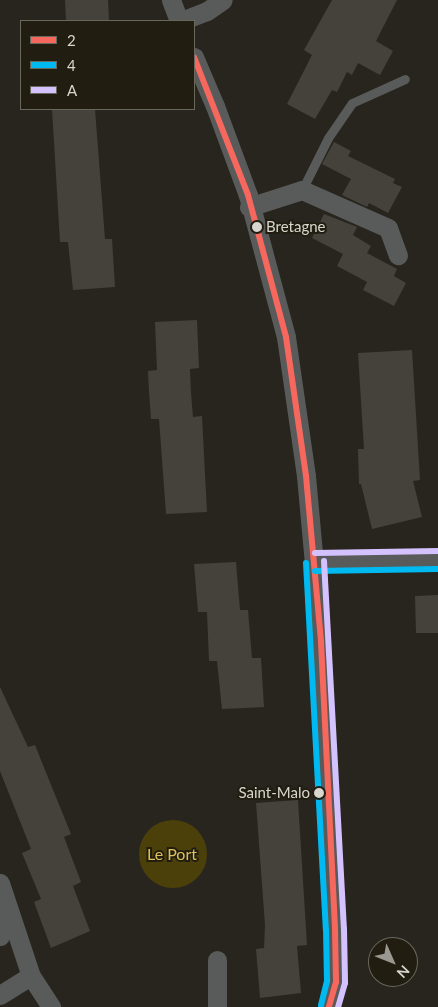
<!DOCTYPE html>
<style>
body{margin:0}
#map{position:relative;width:438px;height:1007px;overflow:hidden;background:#28251e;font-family:Lato,sans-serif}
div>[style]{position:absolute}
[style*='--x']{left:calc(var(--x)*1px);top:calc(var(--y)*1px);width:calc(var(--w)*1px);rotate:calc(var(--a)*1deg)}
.green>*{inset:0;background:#4c400a}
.round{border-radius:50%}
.building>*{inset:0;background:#44423b}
.service>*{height:9px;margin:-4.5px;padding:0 4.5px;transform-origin:4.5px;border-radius:4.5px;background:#595a5a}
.minor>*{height:19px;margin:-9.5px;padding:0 9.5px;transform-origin:9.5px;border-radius:9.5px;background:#595a5a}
.bus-1>*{height:6px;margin:-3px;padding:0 3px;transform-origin:3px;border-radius:3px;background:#f6675e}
.bus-2>*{height:6px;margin:-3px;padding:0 3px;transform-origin:3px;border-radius:3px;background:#00b9f1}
.bus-3>*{height:6px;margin:-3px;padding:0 3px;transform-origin:3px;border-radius:3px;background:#d4c2ff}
.dots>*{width:14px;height:14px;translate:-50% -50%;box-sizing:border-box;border:2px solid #211d11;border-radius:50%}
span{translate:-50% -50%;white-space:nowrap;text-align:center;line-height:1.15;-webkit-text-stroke:4px #211d11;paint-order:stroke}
.bus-label{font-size:15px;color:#d8d6ce}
.left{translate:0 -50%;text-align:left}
.right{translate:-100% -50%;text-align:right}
.park-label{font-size:16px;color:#ddc15b}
.legend{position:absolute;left:20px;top:20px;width:175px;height:90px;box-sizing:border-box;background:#211d11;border:1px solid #6a675d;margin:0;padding:6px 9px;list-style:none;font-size:15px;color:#d8d6ce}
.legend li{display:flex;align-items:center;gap:10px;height:25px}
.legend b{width:25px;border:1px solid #6a675d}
.north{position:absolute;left:368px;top:937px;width:50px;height:50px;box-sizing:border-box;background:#211d11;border:1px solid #6a675d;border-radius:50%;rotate:134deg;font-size:14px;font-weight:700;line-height:20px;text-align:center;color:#d8d6ce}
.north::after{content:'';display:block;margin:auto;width:18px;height:22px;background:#9a9890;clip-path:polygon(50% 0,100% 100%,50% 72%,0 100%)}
</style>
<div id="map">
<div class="green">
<i class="round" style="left:139px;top:820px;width:68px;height:68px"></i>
</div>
<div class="building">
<i style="clip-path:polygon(65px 0,108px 0,109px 21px,66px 21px)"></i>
<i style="clip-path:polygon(332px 0,397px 0,376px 41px,393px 51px,380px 75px,358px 63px,352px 75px,347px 72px,337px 92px,332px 90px,315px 119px,287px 104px,312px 55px,304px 50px)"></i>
<i style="clip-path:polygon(52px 109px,95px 109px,105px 239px,112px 239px,115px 287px,73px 290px,68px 242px,60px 242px)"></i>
<i style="clip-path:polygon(334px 142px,351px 151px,348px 156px,395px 179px,393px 183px,402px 187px,388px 213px,369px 203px,367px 207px,342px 195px,351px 179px,322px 164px)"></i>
<i style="clip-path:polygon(324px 214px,357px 227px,353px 235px,371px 246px,367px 253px,397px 269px,394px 276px,406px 283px,394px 306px,363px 290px,367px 282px,337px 266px,343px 254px,312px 238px)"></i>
<i style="clip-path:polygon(197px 320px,199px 368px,190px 369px,191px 393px,193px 417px,202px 416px,207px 512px,166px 514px,159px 419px,151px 419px,149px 392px,148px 371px,157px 370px,155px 322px)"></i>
<i style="clip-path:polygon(412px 350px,420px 480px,413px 481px,422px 517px,372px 529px,361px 484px,359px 484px,358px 449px,364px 449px,358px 353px)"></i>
<i style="clip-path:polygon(236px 562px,240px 610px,248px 610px,252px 658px,261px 658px,264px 707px,222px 709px,217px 661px,209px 661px,207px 612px,198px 612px,194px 564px)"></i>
<i style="clip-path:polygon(438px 595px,438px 633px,416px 633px,415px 596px)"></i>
<i style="clip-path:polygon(0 687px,28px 747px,35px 745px,45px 770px,71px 834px,64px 837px,81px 882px,73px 886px,90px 931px,51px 948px,34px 902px,41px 899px,22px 853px,31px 849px,0 771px)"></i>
<i style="clip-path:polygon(298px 800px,307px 945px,297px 946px,301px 993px,260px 998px,256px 949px,264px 948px,265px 925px,256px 803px)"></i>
</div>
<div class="service">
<i style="--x:302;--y:190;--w:58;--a:-63.4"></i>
<i style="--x:328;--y:138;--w:42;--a:-55.6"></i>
<i style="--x:352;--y:103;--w:58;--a:-24.4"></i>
</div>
<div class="minor">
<i style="--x:171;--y:0;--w:22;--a:69"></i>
<i style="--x:181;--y:21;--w:28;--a:-21"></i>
<i style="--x:207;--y:11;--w:19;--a:-35"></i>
<i style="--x:194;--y:57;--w:53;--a:66.8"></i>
<i style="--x:215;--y:106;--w:95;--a:69.7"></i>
<i style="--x:248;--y:195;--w:147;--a:75"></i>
<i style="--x:286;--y:337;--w:140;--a:81.8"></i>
<i style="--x:306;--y:476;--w:167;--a:84.8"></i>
<i style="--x:321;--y:642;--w:287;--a:87.2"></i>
<i style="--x:335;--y:929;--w:53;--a:88.9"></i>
<i style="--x:336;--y:982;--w:26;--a:106"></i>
<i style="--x:249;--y:207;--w:56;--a:-17.8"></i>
<i style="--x:302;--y:190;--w:94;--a:23.8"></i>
<i style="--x:388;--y:228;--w:29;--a:70"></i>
<i style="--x:315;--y:562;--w:123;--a:-0.9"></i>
<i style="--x:0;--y:883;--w:98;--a:71.6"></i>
<i style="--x:31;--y:976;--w:37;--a:57"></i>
<i style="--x:0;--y:936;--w:33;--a:-79"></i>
<i style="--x:217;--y:960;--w:47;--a:90"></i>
<i style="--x:0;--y:995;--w:36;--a:-32"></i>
</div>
<div class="bus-1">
<i style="--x:194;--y:57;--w:148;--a:68.6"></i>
<i style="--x:248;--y:195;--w:147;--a:75"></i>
<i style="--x:286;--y:337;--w:140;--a:81.8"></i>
<i style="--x:306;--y:476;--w:167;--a:84.8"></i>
<i style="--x:321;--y:642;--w:287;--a:87.2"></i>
<i style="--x:335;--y:929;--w:53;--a:88.9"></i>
<i style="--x:336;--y:982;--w:26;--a:106"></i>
</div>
<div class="bus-2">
<i style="--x:306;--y:563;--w:367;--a:86.9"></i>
<i style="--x:326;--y:929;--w:52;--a:88.9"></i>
<i style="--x:327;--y:981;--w:25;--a:104"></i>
<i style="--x:315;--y:571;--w:123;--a:-0.9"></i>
</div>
<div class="bus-3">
<i style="--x:315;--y:553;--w:123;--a:-0.9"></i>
<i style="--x:324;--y:561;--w:369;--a:86.9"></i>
<i style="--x:344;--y:929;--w:54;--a:88.9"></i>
<i style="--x:345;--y:983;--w:25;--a:106"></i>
</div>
<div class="dots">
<i style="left:257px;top:227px;background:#d8d6ce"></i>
<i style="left:319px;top:793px;background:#d8d6ce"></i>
</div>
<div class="bus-label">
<span class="left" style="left:266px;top:227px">Bretagne</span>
<span class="right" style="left:310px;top:793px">Saint-Malo</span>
</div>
<div class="park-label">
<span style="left:172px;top:854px">Le Port</span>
</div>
<ul class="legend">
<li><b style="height:6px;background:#f6675e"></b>2</li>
<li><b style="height:6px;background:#00b9f1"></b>4</li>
<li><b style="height:6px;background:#d4c2ff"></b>A</li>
</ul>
<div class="north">N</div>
</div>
